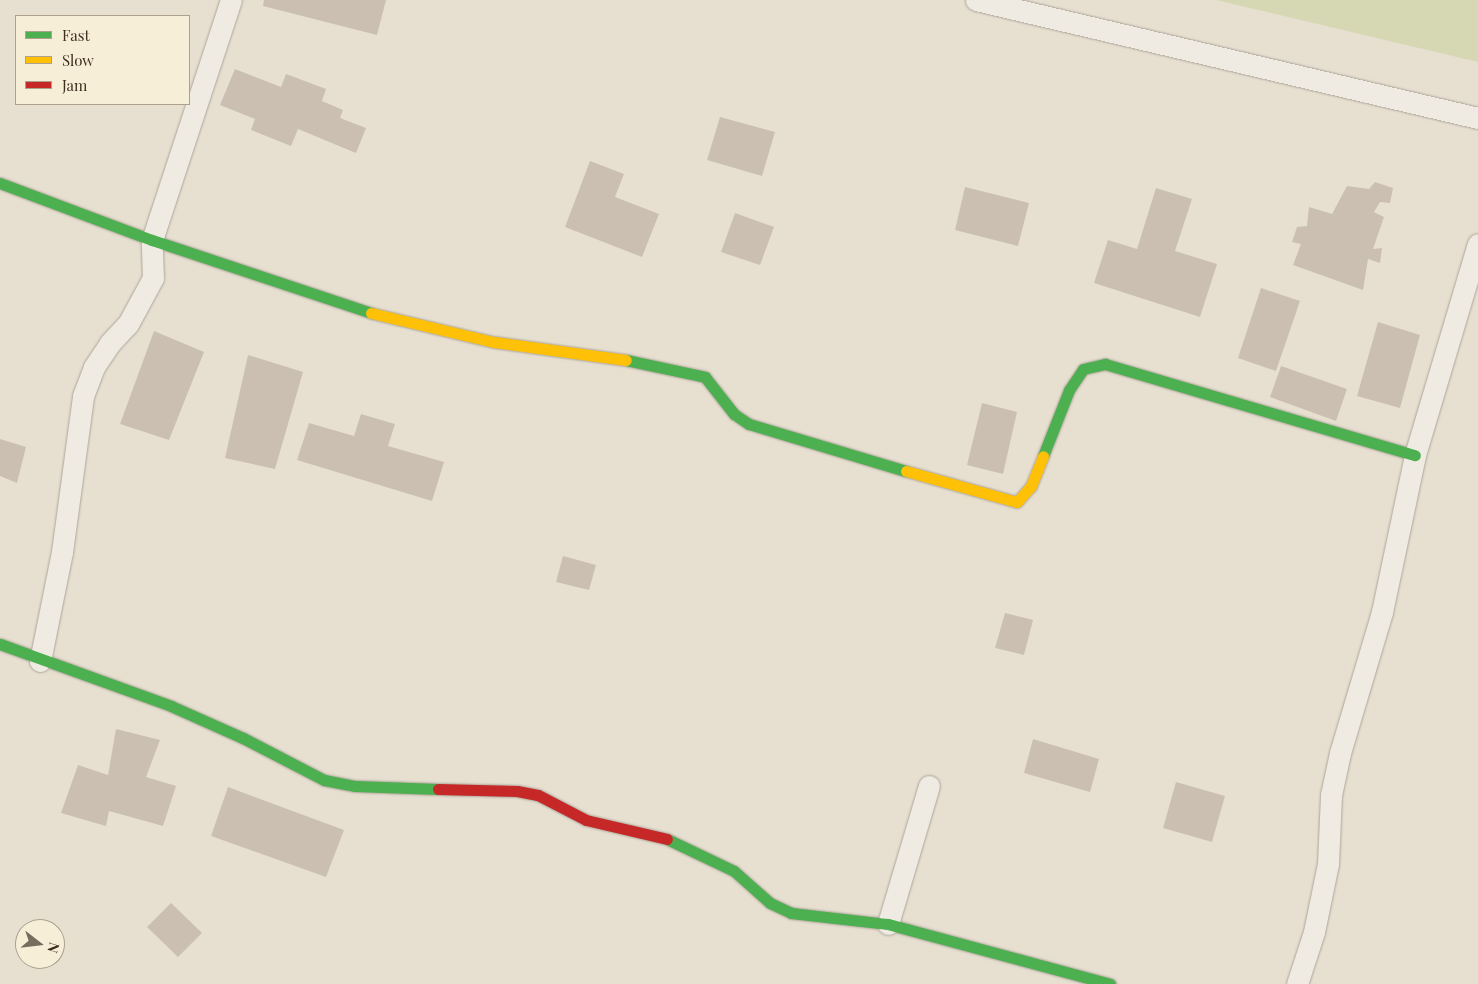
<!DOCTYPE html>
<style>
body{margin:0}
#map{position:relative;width:1478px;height:984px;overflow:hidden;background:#e7e0d1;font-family:"Playfair Display",serif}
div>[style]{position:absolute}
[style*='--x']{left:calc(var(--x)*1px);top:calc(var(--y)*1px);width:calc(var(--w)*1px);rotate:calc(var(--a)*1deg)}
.green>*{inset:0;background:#d6d7b3}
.building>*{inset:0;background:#cbbfb2}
.roads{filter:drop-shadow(0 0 1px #ada599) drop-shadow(0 0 1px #ada599)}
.street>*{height:21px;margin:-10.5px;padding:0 10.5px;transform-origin:10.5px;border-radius:10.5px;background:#efebe3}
.fast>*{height:11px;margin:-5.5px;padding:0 5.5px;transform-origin:5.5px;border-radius:5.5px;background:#4caf50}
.slow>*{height:11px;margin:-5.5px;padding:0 5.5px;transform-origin:5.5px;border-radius:5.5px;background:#ffc107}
.jam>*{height:11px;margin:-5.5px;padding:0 5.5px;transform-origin:5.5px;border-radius:5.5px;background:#c62828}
span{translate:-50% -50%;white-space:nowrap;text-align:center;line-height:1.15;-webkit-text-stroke:5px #f7eed8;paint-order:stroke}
.legend{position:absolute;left:15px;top:15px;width:175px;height:90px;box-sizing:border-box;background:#f7eed8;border:1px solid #ada18e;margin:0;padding:6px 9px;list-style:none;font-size:15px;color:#3d2e20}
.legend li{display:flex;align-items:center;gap:10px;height:25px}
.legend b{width:25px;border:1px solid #ada18e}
.north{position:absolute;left:15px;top:919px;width:50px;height:50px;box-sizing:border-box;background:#f7eed8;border:1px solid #ada18e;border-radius:50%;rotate:106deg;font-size:14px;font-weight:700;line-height:20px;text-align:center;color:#3d2e20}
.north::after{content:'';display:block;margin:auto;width:18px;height:22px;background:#786c5e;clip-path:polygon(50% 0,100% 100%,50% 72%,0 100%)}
</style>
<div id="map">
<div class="green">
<i style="clip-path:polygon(1216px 0,1478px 0,1478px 62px)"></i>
</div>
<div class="building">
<i style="clip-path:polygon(264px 0,386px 0,377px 35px,263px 6px)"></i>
<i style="clip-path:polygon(235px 69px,281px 87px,286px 74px,326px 89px,322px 101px,343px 110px,340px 118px,366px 128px,356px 153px,298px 129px,291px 146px,251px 130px,255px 119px,220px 105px)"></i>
<i style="clip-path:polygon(720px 117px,775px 132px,762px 176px,707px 160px)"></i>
<i style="clip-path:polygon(590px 161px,624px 174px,615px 197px,659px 214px,642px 257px,565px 227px)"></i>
<i style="clip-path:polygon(1375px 182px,1393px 188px,1390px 203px,1380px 202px,1374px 212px,1384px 217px,1373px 249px,1382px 248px,1380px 263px,1368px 259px,1363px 290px,1293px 265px,1301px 244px,1292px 242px,1297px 227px,1307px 226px,1309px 207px,1332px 214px,1347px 186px,1369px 189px)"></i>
<i style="clip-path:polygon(965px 187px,1029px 203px,1018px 246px,955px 230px)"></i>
<i style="clip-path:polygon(1156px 188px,1192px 199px,1175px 251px,1217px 264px,1200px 317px,1094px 283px,1108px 240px,1137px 249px)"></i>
<i style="clip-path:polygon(735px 213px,774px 227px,760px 265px,721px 252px)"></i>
<i style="clip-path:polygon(1261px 288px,1300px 301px,1276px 371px,1238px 358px)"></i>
<i style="clip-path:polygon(1378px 322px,1420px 335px,1400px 408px,1357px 396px)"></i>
<i style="clip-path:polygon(154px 331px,204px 352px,169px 440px,120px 424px)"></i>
<i style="clip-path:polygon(248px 355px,303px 372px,275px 469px,225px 458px)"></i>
<i style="clip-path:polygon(1281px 366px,1347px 389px,1336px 421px,1270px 397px)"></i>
<i style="clip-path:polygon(982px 403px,1017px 412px,1003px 474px,967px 465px)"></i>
<i style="clip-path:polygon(361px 414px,395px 424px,388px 446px,444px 462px,432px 501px,297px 460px,309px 423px,354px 436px)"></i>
<i style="clip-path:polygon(0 439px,26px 447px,17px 483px,0 476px)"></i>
<i style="clip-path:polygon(563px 556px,596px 565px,589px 590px,556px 582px)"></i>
<i style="clip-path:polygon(1005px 613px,1033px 620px,1024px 655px,995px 648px)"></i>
<i style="clip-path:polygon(116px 729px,160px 740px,146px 777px,176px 786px,163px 826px,109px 811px,106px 826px,61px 813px,78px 765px,108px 775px)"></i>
<i style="clip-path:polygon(1033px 739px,1099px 759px,1090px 792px,1024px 773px)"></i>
<i style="clip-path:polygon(1176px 782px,1225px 796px,1212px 842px,1163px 828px)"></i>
<i style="clip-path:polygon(228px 787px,344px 830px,326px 877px,211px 836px)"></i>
<i style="clip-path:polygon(171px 903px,202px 933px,178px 957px,147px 927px)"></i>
</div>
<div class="roads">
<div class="street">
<i style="--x:976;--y:0;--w:516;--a:13.23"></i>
<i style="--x:40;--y:661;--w:111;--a:-78.6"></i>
<i style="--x:62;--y:552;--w:157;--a:-82.3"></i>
<i style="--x:83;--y:396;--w:31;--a:-69"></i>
<i style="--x:94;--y:367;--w:29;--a:-56"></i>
<i style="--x:110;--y:343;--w:26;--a:-47"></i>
<i style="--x:128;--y:324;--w:52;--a:-61.5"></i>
<i style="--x:153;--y:278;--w:38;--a:-92"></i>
<i style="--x:152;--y:240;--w:253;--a:-71.8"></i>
<i style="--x:888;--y:924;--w:144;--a:-73.5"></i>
<i style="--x:1297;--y:984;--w:55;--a:-71.9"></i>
<i style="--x:1314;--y:932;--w:69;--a:-78.4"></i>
<i style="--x:1328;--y:864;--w:69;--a:-87.5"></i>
<i style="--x:1331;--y:795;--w:43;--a:-77.9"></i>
<i style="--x:1340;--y:753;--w:147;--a:-73.4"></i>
<i style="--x:1382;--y:612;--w:160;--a:-78.1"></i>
<i style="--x:1415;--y:455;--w:220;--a:-73.4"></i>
</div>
<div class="fast">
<i style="--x:0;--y:183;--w:162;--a:20.6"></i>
<i style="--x:152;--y:240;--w:231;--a:18.4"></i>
<i style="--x:626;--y:360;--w:81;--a:12.1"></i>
<i style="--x:705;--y:377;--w:47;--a:51.9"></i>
<i style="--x:734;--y:414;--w:18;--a:34"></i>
<i style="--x:749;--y:424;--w:164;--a:16.7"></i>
<i style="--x:1043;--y:456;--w:71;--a:-68.5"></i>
<i style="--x:1069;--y:390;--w:25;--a:-56"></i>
<i style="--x:1083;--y:369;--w:23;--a:-13"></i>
<i style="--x:1105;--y:364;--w:323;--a:16.4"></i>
<i style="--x:0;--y:644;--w:182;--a:19.9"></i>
<i style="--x:171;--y:706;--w:79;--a:24"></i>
<i style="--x:243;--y:738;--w:91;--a:27.4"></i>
<i style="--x:324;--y:780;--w:32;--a:11"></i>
<i style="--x:355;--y:786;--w:83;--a:2.1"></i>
<i style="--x:667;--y:839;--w:74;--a:25.5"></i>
<i style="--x:734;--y:871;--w:48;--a:41.6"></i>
<i style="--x:770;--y:903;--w:23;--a:25"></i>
<i style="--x:791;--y:913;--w:98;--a:6.5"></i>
<i style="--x:888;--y:924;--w:230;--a:15.1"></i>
</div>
<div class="slow">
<i style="--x:371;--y:313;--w:126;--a:13.3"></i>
<i style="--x:494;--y:342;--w:133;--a:7.8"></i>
<i style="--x:906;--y:471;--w:115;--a:15.6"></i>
<i style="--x:1017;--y:502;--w:21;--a:-49"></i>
<i style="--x:1031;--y:486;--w:32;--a:-68"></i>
</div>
<div class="jam">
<i style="--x:438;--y:789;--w:79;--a:1.5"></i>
<i style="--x:517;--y:791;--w:21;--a:11"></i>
<i style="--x:538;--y:795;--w:54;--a:27.5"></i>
<i style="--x:586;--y:820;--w:83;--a:13.2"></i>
</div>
</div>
<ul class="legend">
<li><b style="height:6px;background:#4caf50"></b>Fast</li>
<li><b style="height:6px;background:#ffc107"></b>Slow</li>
<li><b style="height:6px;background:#c62828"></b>Jam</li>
</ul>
<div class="north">N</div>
</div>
